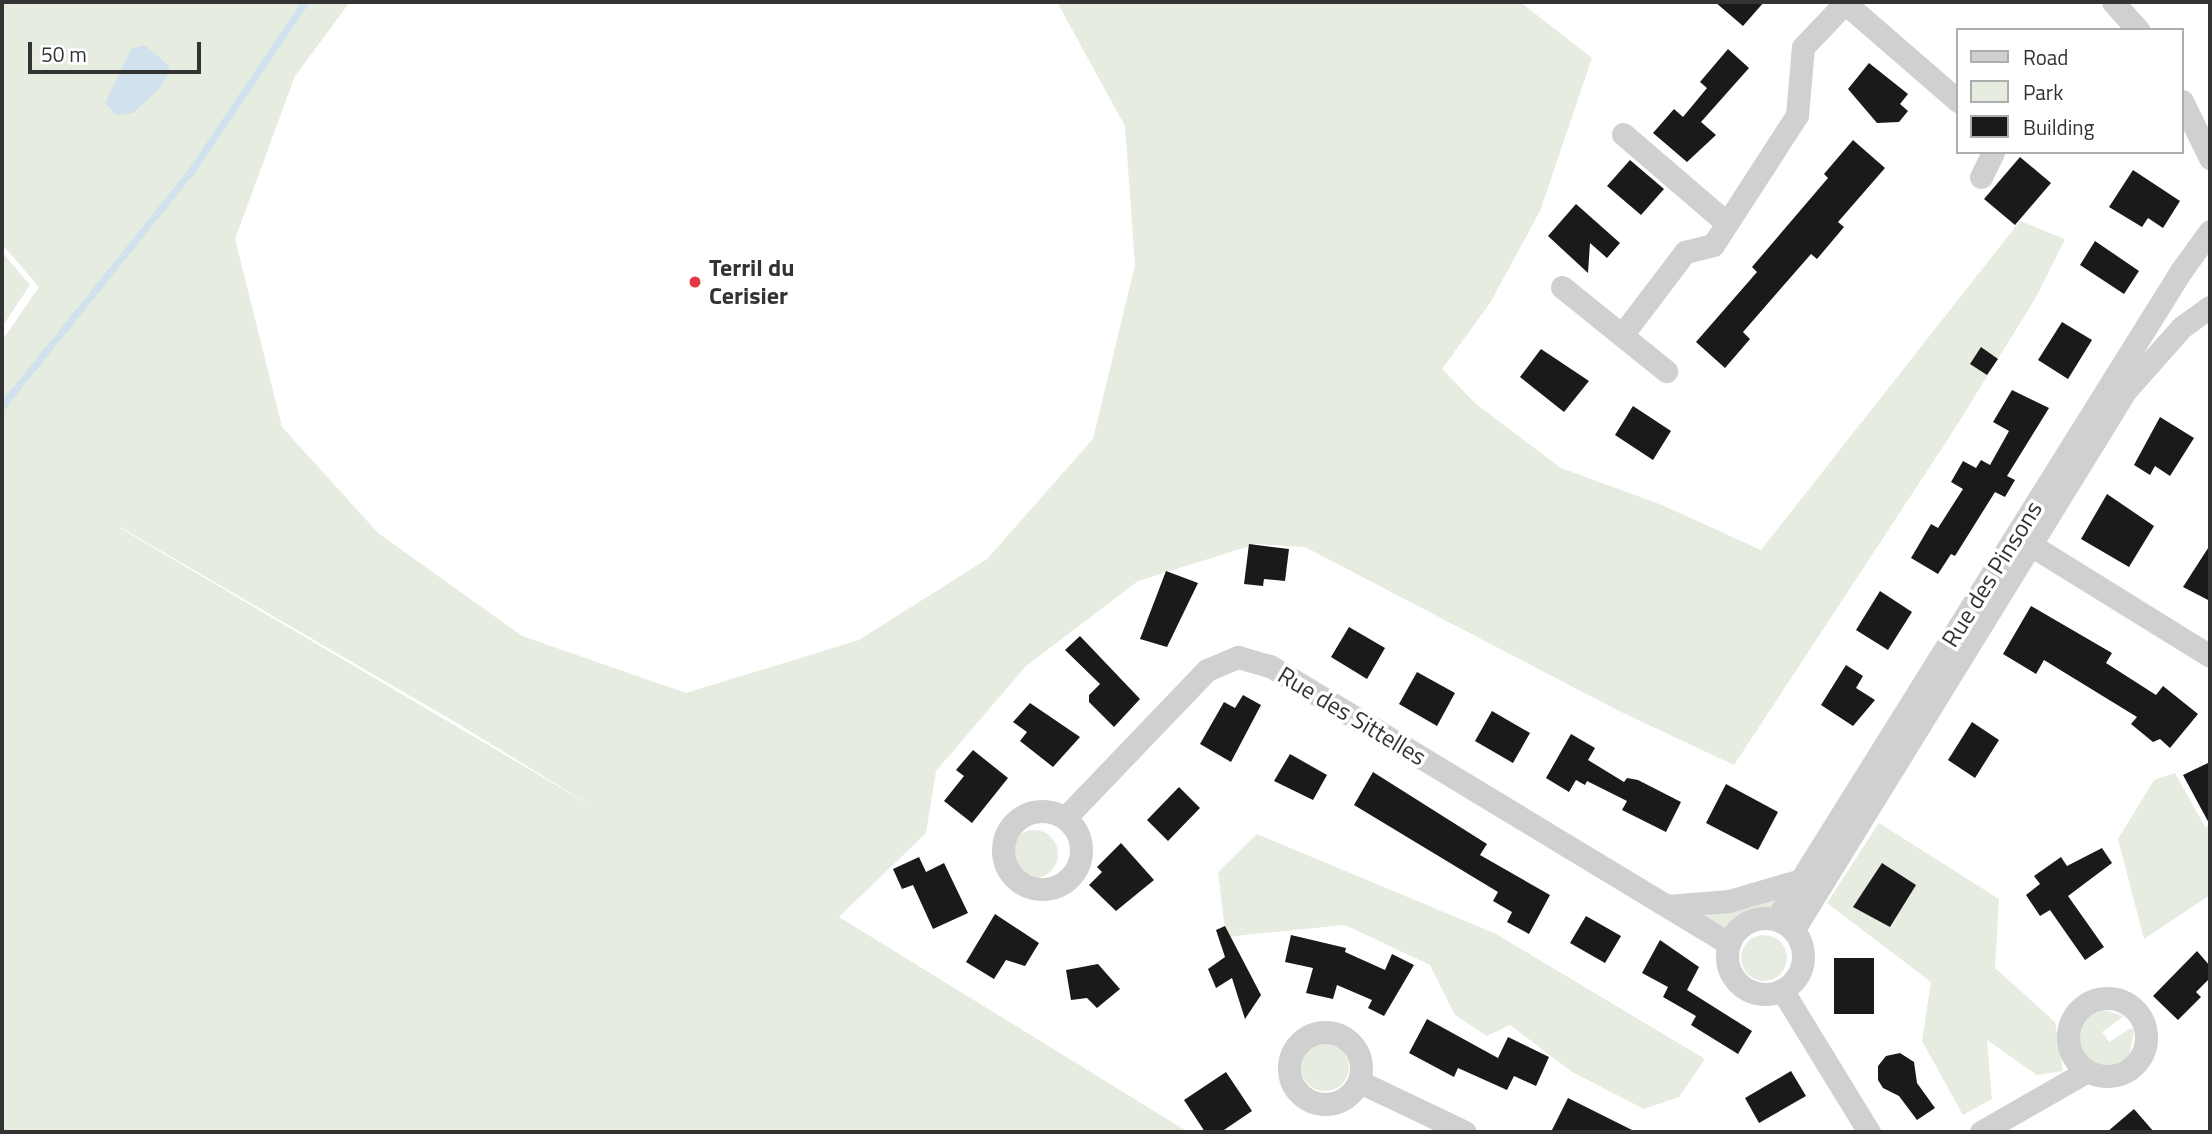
<!DOCTYPE html>
<style>
body{margin:0}
#map{position:relative;width:2212px;height:1134px;overflow:hidden;background:#fff;font-family:"Titillium Web",sans-serif}
div>[style]{position:absolute}
[style*='--x']{left:calc(var(--x)*1px);top:calc(var(--y)*1px);width:calc(var(--w)*1px);rotate:calc(var(--a)*1deg)}
.green>*{inset:0;background:#e6ecdf}
.round{border-radius:50%}
.water>*{inset:0;background:#cfe2ee}
.stream>*{height:7px;margin:-3.5px;padding:0 3.5px;transform-origin:3.5px;border-radius:3.5px;background:#cfe2ee}
.building>*{inset:0;background:#1a1a1a}
.minor>*{height:23px;margin:-11.5px;padding:0 11.5px;transform-origin:11.5px;border-radius:11.5px;background:#d0d0d0}
.minor>.ring{margin:-11.5px;padding:0;box-sizing:content-box;background:none;border:23px solid #d0d0d0;border-radius:50%}
.dots>*{width:19px;height:19px;translate:-50% -50%;box-sizing:border-box;border:4px solid #fff;border-radius:50%}
span{translate:-50% -50%;white-space:nowrap;text-align:center;line-height:1.15;-webkit-text-stroke:7px #fff;paint-order:stroke}
.poi-label{font-size:24px;color:#333;font-weight:700}
.left{translate:0 -50%;text-align:left}
.street-label{font-size:24px;color:#333}
.frame{position:absolute;inset:0;border:4px solid #333;pointer-events:none}
.legend{position:absolute;left:1956px;top:28px;width:228px;height:126px;box-sizing:border-box;background:#fff;border:2px solid #adadad;margin:0;padding:9px 12px;list-style:none;font-size:21px;color:#333}
.legend li{display:flex;align-items:center;gap:14px;height:35px}
.legend b{width:35px;border:2px solid #adadad}
.scale{position:absolute;left:28px;top:42px;width:173px;height:32px;box-sizing:border-box;border:4px solid #333;border-top:0;padding-left:9px;font-size:21px;line-height:24px;white-space:nowrap;color:#333;-webkit-text-stroke:5px #fff;paint-order:stroke}
</style>
<div id="map">
<div class="green">
<i style="clip-path:polygon(evenodd,2px 2px,350px 2px,295px 76px,235px 239px,282px 427px,378px 533px,522px 636px,686px 693px,859px 640px,987px 559px,1093px 439px,1135px 265px,1125px 126px,1057px 2px,1520px 2px,1592px 58px,1540px 211px,1490px 303px,1442px 369px,1476px 404px,1561px 468px,1662px 505px,1761px 550px,2020px 221px,2065px 239px,2035px 299px,1952px 433px,1734px 765px,1619px 711px,1305px 547px,1256px 544px,1138px 581px,1026px 666px,936px 771px,926px 833px,839px 917px,1188px 1132px,2px 1132px,2px 341px,39px 287px,2px 244px,2px 2px,120px 527px,455px 722px,600px 811px,120px 528px,120px 527px)"></i>
<i style="clip-path:polygon(2px 252px,30px 285px,2px 327px)"></i>
<i style="clip-path:polygon(2175px 773px,2205px 827px,2210px 825px,2210px 895px,2144px 939px,2118px 839px,2154px 780px)"></i>
<i style="clip-path:polygon(1879px 823px,1999px 899px,1995px 968px,2055px 1022px,2063px 1071px,2037px 1075px,1987px 1040px,1992px 1099px,1963px 1115px,1922px 1041px,1931px 982px,1827px 903px)"></i>
<i class="round" style="left:1010px;top:830px;width:48px;height:48px"></i>
<i style="clip-path:polygon(1257px 834px,1496px 934px,1705px 1059px,1679px 1097px,1644px 1109px,1572px 1072px,1510px 1025px,1487px 1036px,1455px 1015px,1430px 965px,1345px 925px,1226px 937px,1218px 872px)"></i>
<i style="clip-path:polygon(1776px 898px,1776px 907px,1738px 919px,1731px 927px,1720px 928px,1699px 914px)"></i>
<i class="round" style="left:1741px;top:935px;width:46px;height:46px"></i>
<i style="clip-path:polygon(2100px 1009px,2124px 1016px,2102px 1032px,2109px 1042px,2131px 1028px,2134px 1031px,2129px 1058px,2111px 1069px,2091px 1067px,2075px 1045px,2083px 1019px)"></i>
<i class="round" style="left:1301px;top:1043px;width:48px;height:48px"></i>
</div>
<div class="water">
<i style="clip-path:polygon(145px 45px,169px 66px,168px 74px,160px 88px,133px 113px,117px 115px,105px 103px,131px 49px)"></i>
</div>
<div class="stream">
<i style="--x:2;--y:406;--w:302;--a:-51.2"></i>
<i style="--x:191;--y:171;--w:204;--a:-56"></i>
</div>
<div class="building">
<i style="clip-path:polygon(1715px 2px,1764px 2px,1743px 26px)"></i>
<i style="clip-path:polygon(1728px 49px,1749px 68px,1701px 122px,1716px 135px,1687px 162px,1653px 133px,1674px 109px,1683px 117px,1707px 88px,1700px 82px)"></i>
<i style="clip-path:polygon(1869px 63px,1908px 94px,1900px 104px,1908px 111px,1899px 122px,1877px 123px,1848px 89px)"></i>
<i style="clip-path:polygon(1853px 140px,1885px 168px,1838px 222px,1844px 227px,1817px 259px,1811px 254px,1743px 332px,1750px 339px,1725px 368px,1696px 342px,1757px 272px,1752px 267px,1828px 178px,1824px 174px)"></i>
<i style="clip-path:polygon(2020px 157px,2051px 183px,2015px 225px,1984px 199px)"></i>
<i style="clip-path:polygon(1630px 160px,1664px 189px,1641px 215px,1607px 186px)"></i>
<i style="clip-path:polygon(2133px 170px,2180px 201px,2163px 228px,2148px 218px,2142px 227px,2109px 207px)"></i>
<i style="clip-path:polygon(1576px 204px,1620px 243px,1607px 258px,1590px 243px,1588px 273px,1548px 236px)"></i>
<i style="clip-path:polygon(2095px 241px,2139px 271px,2124px 294px,2080px 265px)"></i>
<i style="clip-path:polygon(2062px 322px,2092px 340px,2068px 379px,2038px 360px)"></i>
<i style="clip-path:polygon(1981px 347px,1998px 359px,1987px 375px,1970px 364px)"></i>
<i style="clip-path:polygon(1541px 349px,1589px 381px,1564px 412px,1520px 377px)"></i>
<i style="clip-path:polygon(2012px 390px,2049px 408px,2007px 476px,2015px 480px,2005px 497px,1995px 492px,1955px 556px,1951px 554px,1938px 574px,1911px 558px,1931px 524px,1938px 528px,1963px 489px,1951px 482px,1963px 461px,1976px 468px,1981px 460px,1990px 465px,2009px 431px,1993px 422px)"></i>
<i style="clip-path:polygon(1633px 406px,1671px 431px,1653px 460px,1615px 435px)"></i>
<i style="clip-path:polygon(2160px 417px,2194px 438px,2170px 476px,2155px 466px,2150px 475px,2134px 465px)"></i>
<i style="clip-path:polygon(2107px 494px,2154px 526px,2129px 567px,2081px 539px)"></i>
<i style="clip-path:polygon(1249px 544px,1289px 549px,1285px 581px,1264px 579px,1263px 586px,1244px 584px)"></i>
<i style="clip-path:polygon(2210px 545px,2210px 601px,2183px 587px)"></i>
<i style="clip-path:polygon(1166px 571px,1198px 583px,1167px 647px,1140px 639px)"></i>
<i style="clip-path:polygon(1880px 591px,1912px 612px,1888px 650px,1856px 630px)"></i>
<i style="clip-path:polygon(2031px 606px,2112px 653px,2106px 663px,2156px 695px,2163px 686px,2198px 714px,2170px 748px,2160px 739px,2153px 742px,2131px 724px,2137px 717px,2044px 660px,2036px 674px,2003px 654px)"></i>
<i style="clip-path:polygon(1349px 627px,1385px 648px,1367px 679px,1331px 657px)"></i>
<i style="clip-path:polygon(1080px 636px,1140px 699px,1114px 727px,1089px 702px,1089px 695px,1100px 684px,1065px 650px)"></i>
<i style="clip-path:polygon(1846px 665px,1863px 676px,1856px 688px,1875px 700px,1853px 726px,1821px 705px)"></i>
<i style="clip-path:polygon(1417px 672px,1455px 693px,1437px 726px,1399px 704px)"></i>
<i style="clip-path:polygon(1243px 695px,1261px 705px,1231px 762px,1200px 744px,1224px 702px,1235px 708px)"></i>
<i style="clip-path:polygon(1030px 703px,1080px 737px,1053px 767px,1020px 741px,1027px 732px,1013px 722px)"></i>
<i style="clip-path:polygon(1492px 711px,1530px 733px,1513px 763px,1475px 741px)"></i>
<i style="clip-path:polygon(1972px 722px,1999px 740px,1975px 778px,1948px 760px)"></i>
<i style="clip-path:polygon(1571px 734px,1595px 748px,1588px 760px,1624px 782px,1627px 778px,1638px 780px,1681px 802px,1666px 832px,1622px 810px,1627px 801px,1587px 781px,1585px 785px,1576px 780px,1569px 792px,1546px 778px)"></i>
<i style="clip-path:polygon(973px 750px,1008px 778px,972px 823px,944px 801px,964px 776px,956px 770px)"></i>
<i style="clip-path:polygon(1290px 754px,1327px 775px,1313px 800px,1274px 781px)"></i>
<i style="clip-path:polygon(2210px 762px,2210px 825px,2183px 775px)"></i>
<i style="clip-path:polygon(1373px 772px,1487px 844px,1480px 855px,1550px 895px,1529px 934px,1507px 922px,1512px 912px,1493px 901px,1498px 892px,1354px 805px)"></i>
<i style="clip-path:polygon(1726px 784px,1778px 812px,1758px 850px,1706px 823px)"></i>
<i style="clip-path:polygon(1179px 787px,1200px 808px,1168px 841px,1147px 820px)"></i>
<i style="clip-path:polygon(1121px 843px,1154px 880px,1116px 911px,1089px 885px,1102px 872px,1097px 867px)"></i>
<i style="clip-path:polygon(2102px 848px,2112px 863px,2068px 896px,2104px 947px,2085px 960px,2050px 910px,2040px 916px,2026px 895px,2040px 884px,2034px 876px,2061px 857px,2067px 866px)"></i>
<i style="clip-path:polygon(919px 857px,926px 872px,944px 863px,968px 913px,933px 929px,913px 885px,902px 889px,893px 869px)"></i>
<i style="clip-path:polygon(1882px 863px,1916px 885px,1890px 927px,1853px 907px)"></i>
<i style="clip-path:polygon(995px 914px,1039px 943px,1025px 966px,1006px 960px,994px 979px,966px 962px)"></i>
<i style="clip-path:polygon(1586px 916px,1621px 936px,1605px 963px,1570px 943px)"></i>
<i style="clip-path:polygon(1225px 926px,1261px 995px,1245px 1019px,1232px 978px,1216px 988px,1208px 969px,1225px 957px,1216px 930px)"></i>
<i style="clip-path:polygon(1291px 935px,1346px 948px,1345px 952px,1385px 970px,1392px 954px,1414px 965px,1384px 1016px,1368px 1008px,1372px 1000px,1337px 985px,1333px 999px,1306px 993px,1313px 968px,1285px 962px)"></i>
<i style="clip-path:polygon(1660px 940px,1699px 967px,1687px 990px,1752px 1031px,1738px 1054px,1691px 1025px,1696px 1016px,1663px 997px,1668px 987px,1642px 973px)"></i>
<i style="clip-path:polygon(2197px 951px,2210px 966px,2210px 978px,2196px 992px,2201px 997px,2178px 1020px,2153px 996px)"></i>
<i style="clip-path:polygon(1834px 958px,1874px 958px,1874px 1014px,1834px 1014px)"></i>
<i style="clip-path:polygon(1098px 964px,1120px 989px,1097px 1008px,1087px 998px,1071px 1000px,1066px 970px)"></i>
<i style="clip-path:polygon(1427px 1019px,1498px 1058px,1508px 1037px,1549px 1057px,1536px 1086px,1514px 1076px,1507px 1090px,1458px 1068px,1454px 1077px,1409px 1053px)"></i>
<i style="clip-path:polygon(1900px 1053px,1914px 1062px,1917px 1083px,1935px 1108px,1917px 1120px,1899px 1096px,1883px 1088px,1878px 1080px,1878px 1066px,1886px 1056px)"></i>
<i style="clip-path:polygon(1791px 1071px,1806px 1096px,1759px 1123px,1745px 1098px)"></i>
<i style="clip-path:polygon(1226px 1072px,1252px 1111px,1221px 1132px,1205px 1132px,1184px 1100px)"></i>
<i style="clip-path:polygon(1568px 1098px,1636px 1132px,1551px 1132px)"></i>
<i style="clip-path:polygon(2134px 1109px,2154px 1132px,2107px 1132px)"></i>
</div>
<div class="minor">
<i style="--x:2113;--y:2;--w:38;--a:48"></i>
<i style="--x:1845;--y:3;--w:150;--a:40.9"></i>
<i style="--x:2182;--y:101;--w:64;--a:63.8"></i>
<i style="--x:1623;--y:134;--w:137;--a:40.6"></i>
<i style="--x:1981;--y:177;--w:28;--a:-64"></i>
<i style="--x:1562;--y:287;--w:134;--a:38.9"></i>
<i style="--x:1622;--y:335;--w:104;--a:-52.8"></i>
<i style="--x:1685;--y:252;--w:29;--a:-14"></i>
<i style="--x:1713;--y:245;--w:155;--a:-57.1"></i>
<i style="--x:1797;--y:115;--w:68;--a:-85"></i>
<i style="--x:1803;--y:47;--w:62;--a:-46.3"></i>
<i style="--x:2018;--y:537;--w:226;--a:31.8"></i>
<i class="ring" style="left:1003px;top:811px;width:55px;height:55px"></i>
<i style="--x:1065;--y:818;--w:205;--a:-46.2"></i>
<i style="--x:1207;--y:670;--w:34;--a:-23"></i>
<i style="--x:1238;--y:657;--w:33;--a:16"></i>
<i style="--x:1270;--y:666;--w:535;--a:31.17"></i>
<i style="--x:1667;--y:906;--w:62;--a:-4.6"></i>
<i style="--x:1729;--y:901;--w:75;--a:-16.3"></i>
<i class="ring" style="left:1727px;top:918px;width:53px;height:53px"></i>
<i style="--x:1777;--y:918;--w:763;--a:-58.02"></i>
<i style="--x:2181;--y:271;--w:49;--a:-54.1"></i>
<i style="--x:1794;--y:929;--w:633;--a:-58.37"></i>
<i style="--x:2126;--y:390;--w:84;--a:-48.4"></i>
<i style="--x:2182;--y:327;--w:34;--a:-36"></i>
<i style="--x:1782;--y:990;--w:167;--a:58.5"></i>
<i class="ring" style="left:2068px;top:998px;width:55px;height:55px"></i>
<i class="ring" style="left:1289px;top:1032px;width:49px;height:49px"></i>
<i style="--x:1360;--y:1082;--w:116;--a:25.5"></i>
<i style="--x:1981;--y:1132;--w:122;--a:-29.9"></i>
</div>
<div class="dots">
<i style="left:695px;top:282px;background:#e63946"></i>
</div>
<div class="poi-label">
<span class="left" style="left:709px;top:282px">Terril du<br>Cerisier</span>
</div>
<div class="street-label">
<span style="left:1992px;top:574px;rotate:-58deg">Rue des Pinsons</span>
<span style="left:1352px;top:716px;rotate:31deg">Rue des Sittelles</span>
</div>
<div class="frame"></div>
<ul class="legend">
<li><b style="height:9px;background:#d0d0d0"></b>Road</li>
<li><b style="height:19px;background:#e6ecdf"></b>Park</li>
<li><b style="height:19px;background:#1a1a1a"></b>Building</li>
</ul>
<div class="scale">50 m</div>
</div>
